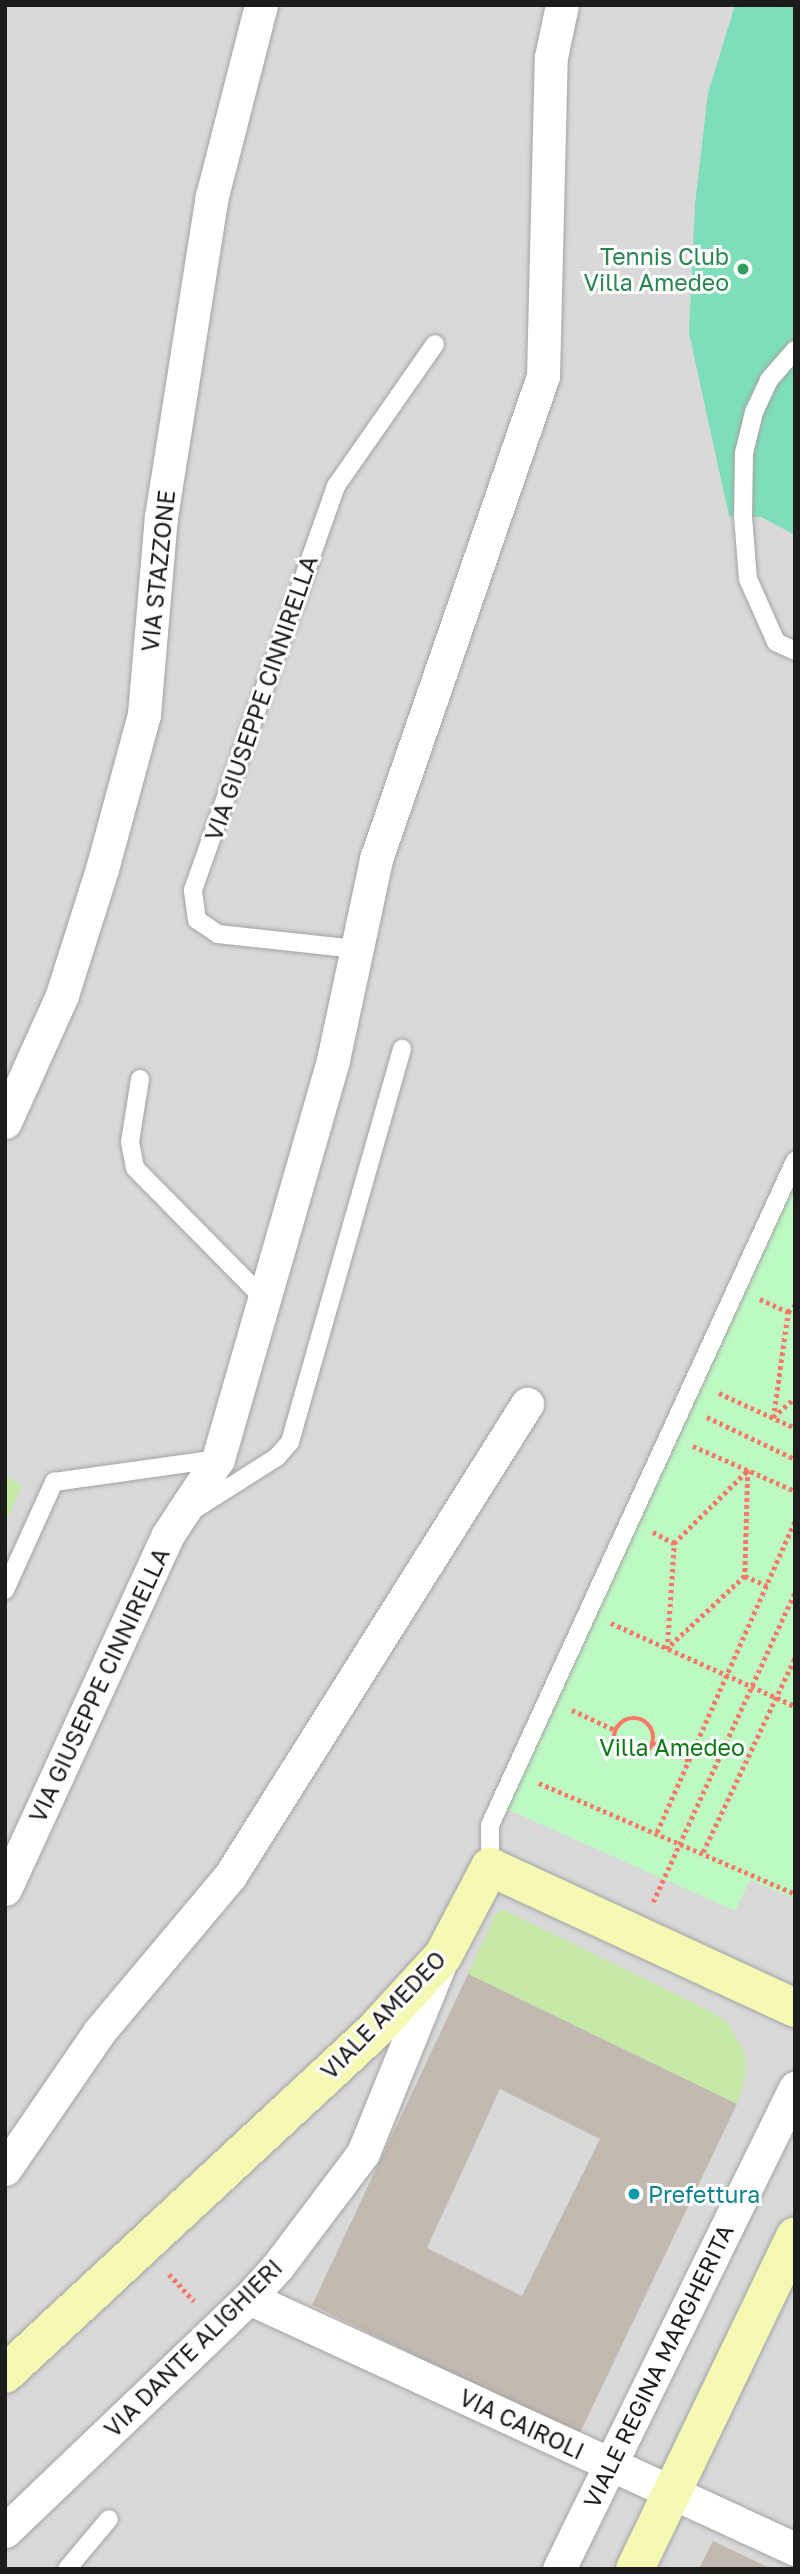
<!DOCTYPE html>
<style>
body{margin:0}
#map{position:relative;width:800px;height:2574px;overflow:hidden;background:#eeeae2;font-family:"Golos Text",sans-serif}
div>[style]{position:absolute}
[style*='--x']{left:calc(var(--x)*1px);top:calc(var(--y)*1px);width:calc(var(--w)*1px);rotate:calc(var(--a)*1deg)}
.residential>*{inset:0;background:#dad9d9}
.grass>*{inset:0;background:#c6e9a7}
.park>*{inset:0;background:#bdf9c3}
.pitch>*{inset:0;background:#7fdeba}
.building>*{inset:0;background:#c2b9b1}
.path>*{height:4.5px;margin-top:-2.25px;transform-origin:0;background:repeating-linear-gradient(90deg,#fa7867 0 3.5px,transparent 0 7px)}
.path>.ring{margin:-2.25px;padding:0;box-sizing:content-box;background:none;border:4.5px solid #fa7867;border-radius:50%}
.roads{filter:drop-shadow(0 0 2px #a3a3a3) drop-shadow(0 0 2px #a3a3a3)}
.lane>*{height:18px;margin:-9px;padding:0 9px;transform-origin:9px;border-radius:9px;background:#fff}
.street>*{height:33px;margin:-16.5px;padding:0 16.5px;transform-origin:16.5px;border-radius:16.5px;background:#fff}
.secondary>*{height:38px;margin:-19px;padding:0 19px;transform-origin:19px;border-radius:19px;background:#f5f9b4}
.dots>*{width:19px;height:19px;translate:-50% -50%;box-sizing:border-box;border:4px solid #fff;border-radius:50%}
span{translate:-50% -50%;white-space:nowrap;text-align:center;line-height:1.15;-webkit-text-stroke:6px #fff;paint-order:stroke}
.leisure-label{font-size:23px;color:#27864d}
.right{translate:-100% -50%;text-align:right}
.street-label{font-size:23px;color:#1c1c1c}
.park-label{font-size:23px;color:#0b7a15}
.culture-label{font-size:23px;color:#0d838f}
.left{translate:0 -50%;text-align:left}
.frame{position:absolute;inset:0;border:7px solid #1c1c1c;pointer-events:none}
</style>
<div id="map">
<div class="residential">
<i style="clip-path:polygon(5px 5px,795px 5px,795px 2569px,5px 2569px)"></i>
</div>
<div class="grass">
<i style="clip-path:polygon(5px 1475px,22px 1486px,5px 1523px)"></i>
<i style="clip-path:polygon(504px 1910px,710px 2011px,728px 2023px,745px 2054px,746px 2075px,737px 2104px,468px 1974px,497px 1912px)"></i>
</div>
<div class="park">
<i style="clip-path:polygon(795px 1184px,795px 1899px,750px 1880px,735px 1911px,507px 1809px)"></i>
</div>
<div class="pitch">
<i style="clip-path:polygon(735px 5px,795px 5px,795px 535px,761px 517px,729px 516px,689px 333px,695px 204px,708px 93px)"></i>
</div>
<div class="building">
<i style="clip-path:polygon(evenodd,468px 1974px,737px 2104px,579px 2435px,312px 2305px,468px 1974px,500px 2089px,600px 2139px,522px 2296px,427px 2248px,500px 2089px)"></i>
<i style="clip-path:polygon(713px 2541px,772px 2569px,699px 2569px)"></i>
</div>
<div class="path">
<i style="--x:760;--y:1299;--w:31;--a:25"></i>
<i style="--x:719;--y:1393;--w:84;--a:24.7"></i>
<i style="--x:707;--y:1417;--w:98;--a:25.5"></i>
<i style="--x:773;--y:1417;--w:29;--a:-41"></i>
<i style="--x:773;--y:1418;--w:107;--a:-81.9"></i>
<i style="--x:788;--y:1312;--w:10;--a:-45"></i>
<i style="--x:693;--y:1446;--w:111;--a:23.8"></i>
<i style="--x:748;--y:1470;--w:106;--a:91.6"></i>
<i style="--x:745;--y:1576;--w:107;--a:136.9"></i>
<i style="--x:667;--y:1649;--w:106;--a:-86.2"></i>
<i style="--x:674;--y:1543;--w:104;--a:-44.6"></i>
<i style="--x:653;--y:1532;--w:24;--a:28"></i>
<i style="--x:745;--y:1576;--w:24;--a:24"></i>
<i style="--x:611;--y:1623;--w:202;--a:24.3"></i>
<i style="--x:572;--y:1710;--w:47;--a:24.9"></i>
<i class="ring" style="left:614px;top:1718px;width:35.5px;height:35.5px"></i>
<i style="--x:654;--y:1743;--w:40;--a:26.6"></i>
<i style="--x:539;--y:1783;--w:279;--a:23.4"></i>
<i style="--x:657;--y:1832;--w:341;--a:-66.1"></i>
<i style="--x:703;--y:1852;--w:216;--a:-64.7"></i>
<i style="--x:653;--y:1902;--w:341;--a:-65.4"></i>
<i style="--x:169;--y:2274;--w:37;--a:47"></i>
</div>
<div class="roads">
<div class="lane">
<i style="--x:795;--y:350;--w:40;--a:131"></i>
<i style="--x:769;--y:380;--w:35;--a:115"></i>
<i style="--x:754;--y:412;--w:42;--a:103.7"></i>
<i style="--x:744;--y:453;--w:63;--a:90.9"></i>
<i style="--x:743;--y:516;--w:63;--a:85.5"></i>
<i style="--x:748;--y:579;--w:69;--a:66"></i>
<i style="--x:776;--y:642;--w:21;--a:25"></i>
<i style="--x:356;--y:949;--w:139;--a:-173.8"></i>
<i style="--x:218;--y:934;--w:25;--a:-146"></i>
<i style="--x:197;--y:920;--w:30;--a:-98"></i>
<i style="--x:193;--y:890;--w:429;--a:-70.5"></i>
<i style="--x:336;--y:486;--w:173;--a:-55.1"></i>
<i style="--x:140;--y:1079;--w:64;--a:99"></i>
<i style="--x:130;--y:1142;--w:26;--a:79"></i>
<i style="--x:135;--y:1168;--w:184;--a:45.4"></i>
<i style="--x:192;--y:1511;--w:101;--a:-32.4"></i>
<i style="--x:277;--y:1457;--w:20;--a:-49"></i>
<i style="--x:290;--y:1442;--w:409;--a:-74.1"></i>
<i style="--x:5;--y:1590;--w:119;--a:-65.6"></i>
<i style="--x:54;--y:1482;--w:166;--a:-8"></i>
<i style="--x:490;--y:1867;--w:42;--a:-90"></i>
<i style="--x:490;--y:1825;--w:731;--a:-65.33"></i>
<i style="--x:67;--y:2569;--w:65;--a:-50"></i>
</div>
<div class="street">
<i style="--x:5;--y:1122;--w:139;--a:-65.8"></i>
<i style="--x:62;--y:995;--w:132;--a:-72.4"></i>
<i style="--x:102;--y:869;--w:161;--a:-74.8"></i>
<i style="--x:144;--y:714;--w:198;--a:-85.1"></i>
<i style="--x:161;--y:517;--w:325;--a:-81"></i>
<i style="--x:212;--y:196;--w:197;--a:-75.6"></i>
<i style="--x:5;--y:1889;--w:388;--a:-65.3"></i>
<i style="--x:167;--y:1536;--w:92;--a:-56.5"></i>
<i style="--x:218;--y:1459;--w:415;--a:-73.9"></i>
<i style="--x:333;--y:1060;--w:206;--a:-77.9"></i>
<i style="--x:376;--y:859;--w:511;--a:-70.93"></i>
<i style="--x:543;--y:376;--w:319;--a:-88.6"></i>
<i style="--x:551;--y:57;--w:53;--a:-78.1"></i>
<i style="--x:5;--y:2169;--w:166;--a:-55.5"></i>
<i style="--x:99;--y:2032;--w:204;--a:-50"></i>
<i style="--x:230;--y:1876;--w:558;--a:-57.82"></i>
<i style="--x:249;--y:2298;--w:601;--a:24.69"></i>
<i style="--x:5;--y:2531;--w:337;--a:-43.7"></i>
<i style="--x:249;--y:2298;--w:43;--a:-47.8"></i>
<i style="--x:278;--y:2266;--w:141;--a:-53"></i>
<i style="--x:363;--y:2153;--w:207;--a:-67.9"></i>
<i style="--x:559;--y:2569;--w:536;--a:-63.87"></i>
</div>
<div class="secondary">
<i style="--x:5;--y:2374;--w:502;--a:-42.9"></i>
<i style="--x:373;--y:2032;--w:103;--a:-47.4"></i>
<i style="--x:443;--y:1956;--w:101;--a:-62.2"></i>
<i style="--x:490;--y:1867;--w:336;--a:24.8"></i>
<i style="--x:635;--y:2569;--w:369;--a:-64.3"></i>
</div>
</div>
<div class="dots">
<i style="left:743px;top:269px;background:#2e9e5b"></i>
<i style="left:634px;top:2194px;background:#0f9aa8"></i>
</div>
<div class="leisure-label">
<span class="right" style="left:729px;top:269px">Tennis Club<br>Villa Amedeo</span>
</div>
<div class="street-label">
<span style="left:158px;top:571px;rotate:-84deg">VIA STAZZONE</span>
<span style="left:261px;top:698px;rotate:-71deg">VIA GIUSEPPE CINNIRELLA</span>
<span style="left:99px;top:1685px;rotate:-65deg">VIA GIUSEPPE CINNIRELLA</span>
<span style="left:383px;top:2015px;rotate:-46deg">VIALE AMEDEO</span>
<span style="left:193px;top:2348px;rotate:-45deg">VIA DANTE ALIGHIERI</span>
<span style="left:658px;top:2366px;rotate:-64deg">VIALE REGINA MARGHERITA</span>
<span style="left:522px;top:2424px;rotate:25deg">VIA CAIROLI</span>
</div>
<div class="park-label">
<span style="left:672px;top:1747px">Villa Amedeo</span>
</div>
<div class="culture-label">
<span class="left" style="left:648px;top:2194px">Prefettura</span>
</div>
<div class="frame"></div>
</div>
